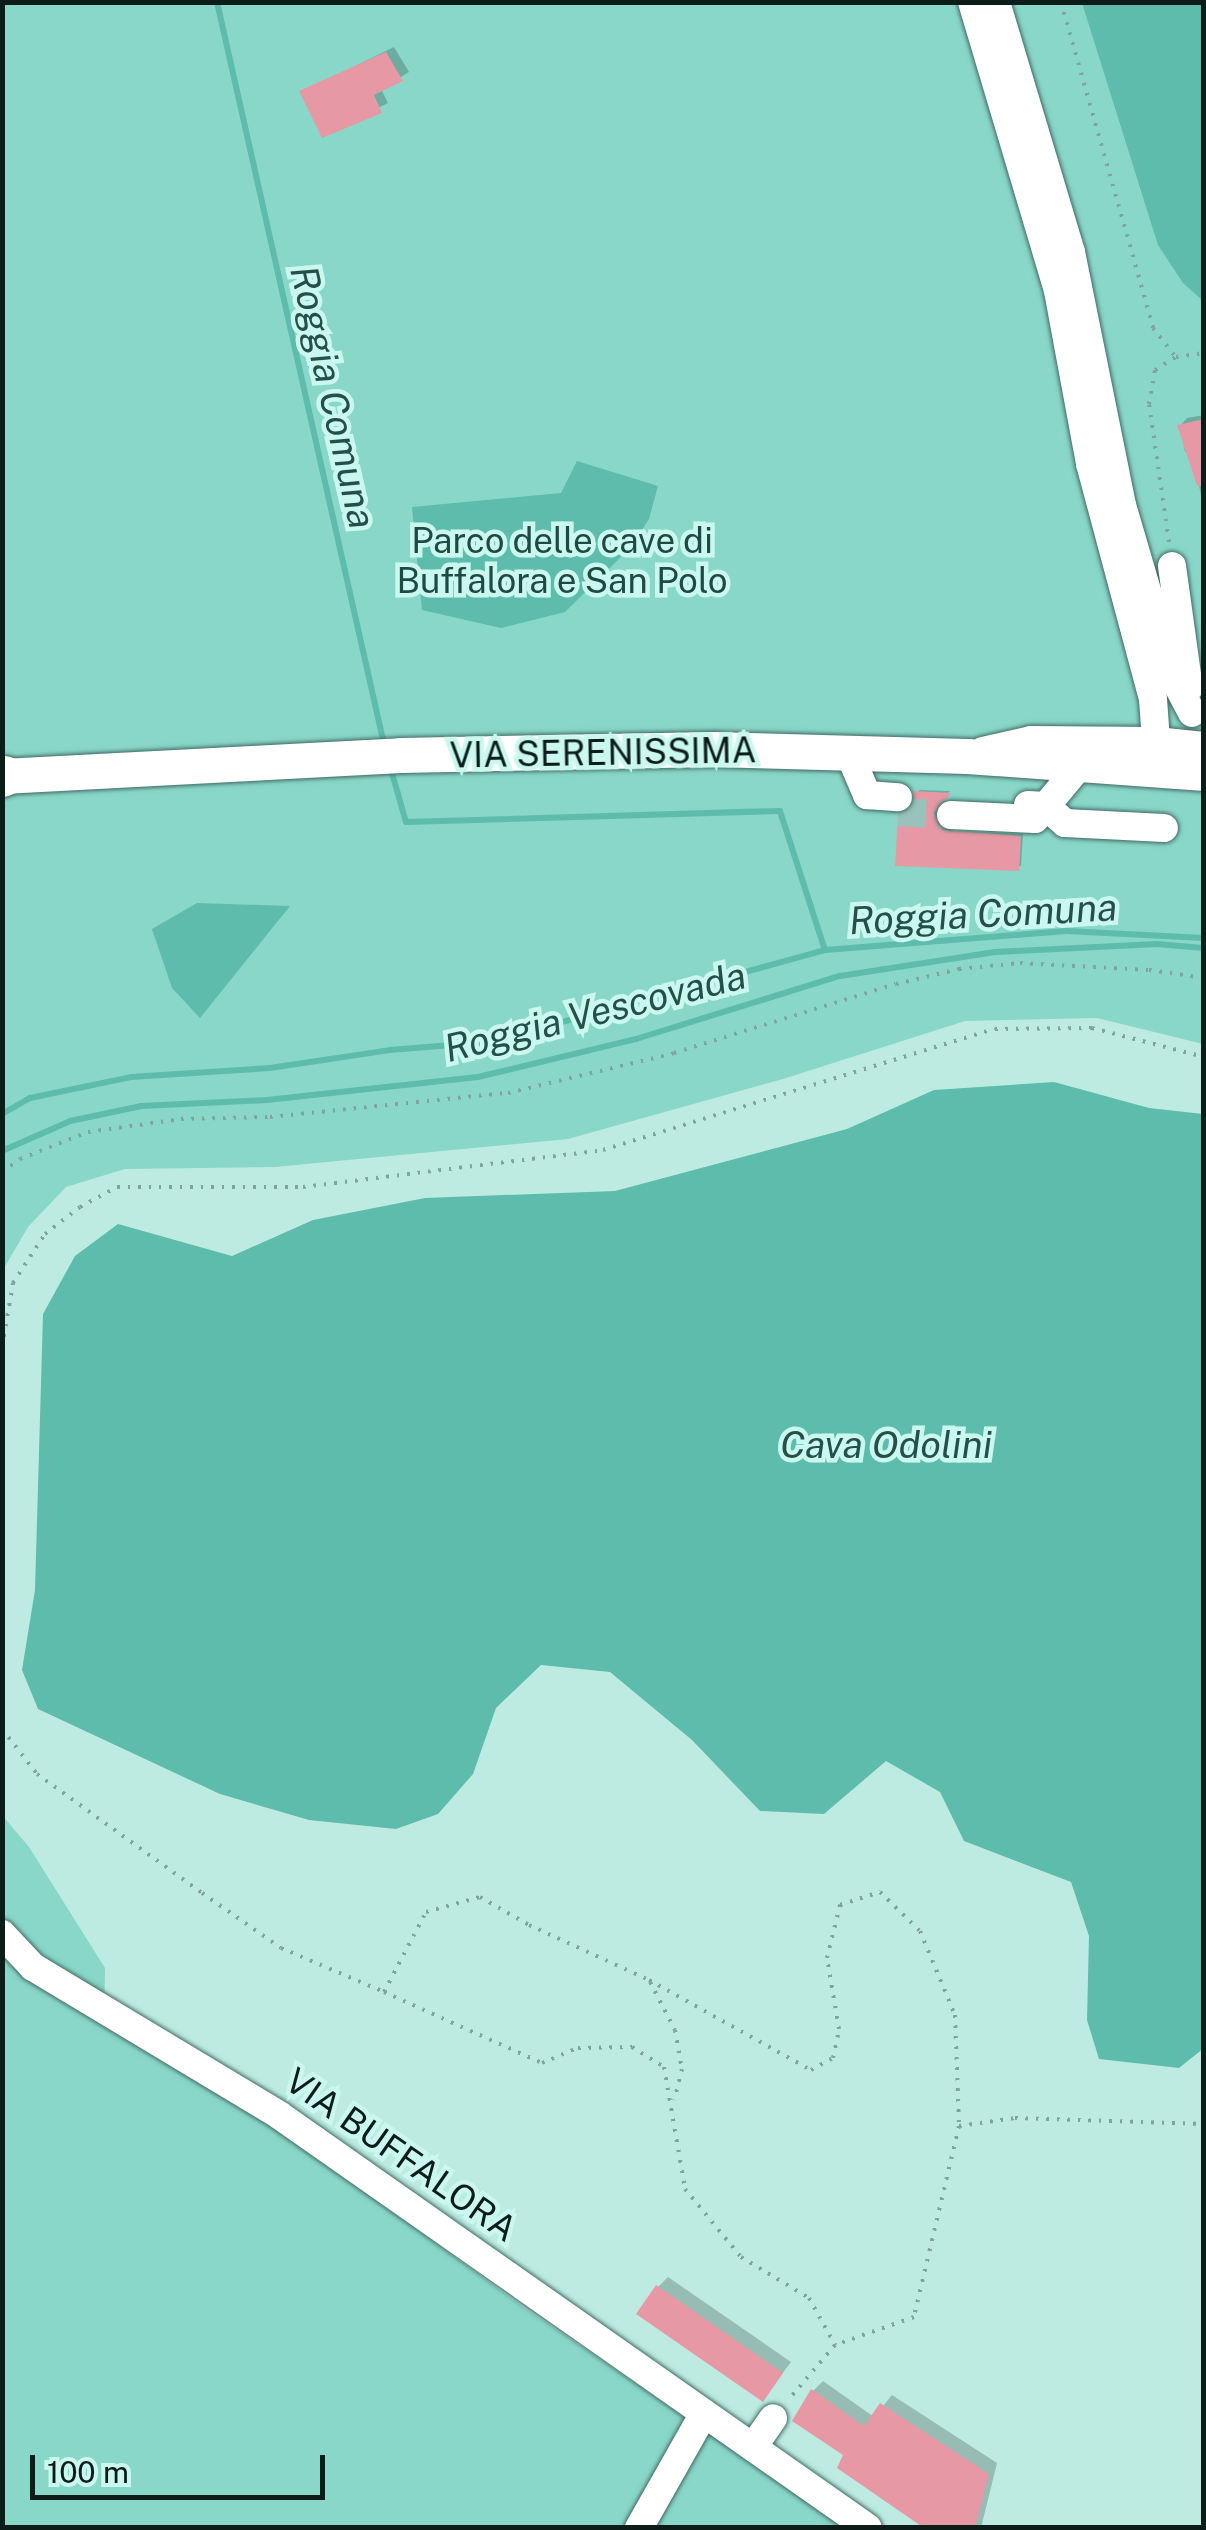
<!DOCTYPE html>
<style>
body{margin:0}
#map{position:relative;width:1206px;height:2530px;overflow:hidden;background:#bdebe2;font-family:"Public Sans",sans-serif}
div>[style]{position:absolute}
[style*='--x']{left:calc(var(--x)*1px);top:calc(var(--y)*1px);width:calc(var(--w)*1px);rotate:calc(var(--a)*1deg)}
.green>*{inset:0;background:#89d7c9}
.water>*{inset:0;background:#5dbcac}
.shadow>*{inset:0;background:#0003}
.stream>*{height:6px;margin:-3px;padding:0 3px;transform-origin:3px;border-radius:3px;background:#5dbcac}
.building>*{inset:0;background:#e699a4}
.minor-tunnel>*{height:28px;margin-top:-14px;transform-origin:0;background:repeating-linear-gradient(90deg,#99c2ba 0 28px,transparent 0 42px)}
.path>*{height:4px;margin-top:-2px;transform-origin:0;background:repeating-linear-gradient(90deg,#80a49d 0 2.5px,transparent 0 10.5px)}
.roads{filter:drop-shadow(0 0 2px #416b64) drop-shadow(0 0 2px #416b64)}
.minor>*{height:28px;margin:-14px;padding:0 14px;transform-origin:14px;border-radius:14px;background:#fff}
.major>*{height:35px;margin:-17.5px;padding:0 17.5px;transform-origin:17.5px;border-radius:17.5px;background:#fff}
.highway>*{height:40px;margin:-20px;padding:0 20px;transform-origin:20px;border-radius:20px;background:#fff}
span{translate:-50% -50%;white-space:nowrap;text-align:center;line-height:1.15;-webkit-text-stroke:9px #caf8ef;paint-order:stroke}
.park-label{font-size:35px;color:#1f4a43}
.street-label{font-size:35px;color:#0b1c19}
.water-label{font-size:38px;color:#255049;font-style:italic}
.frame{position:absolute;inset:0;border:5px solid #0b1c19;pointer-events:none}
.scale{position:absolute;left:30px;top:2455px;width:295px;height:45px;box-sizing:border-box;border:5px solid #0b1c19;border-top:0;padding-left:12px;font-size:30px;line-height:35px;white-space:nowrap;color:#0b1c19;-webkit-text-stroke:8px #caf8ef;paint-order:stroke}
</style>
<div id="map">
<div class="green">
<i style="clip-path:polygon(3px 3px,1203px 3px,1203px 1044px,1097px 1018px,965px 1021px,783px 1079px,568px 1139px,275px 1167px,125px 1169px,66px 1187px,28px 1227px,3px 1270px)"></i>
<i style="clip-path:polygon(2px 1815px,29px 1847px,105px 1968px,104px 2025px,295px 2140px,523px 2307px,847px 2527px,3px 2527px)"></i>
</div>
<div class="water">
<i style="clip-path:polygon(1082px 3px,1203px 3px,1203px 301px,1183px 283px,1158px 245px)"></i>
<i style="clip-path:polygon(577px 461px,658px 486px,649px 519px,631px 547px,565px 612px,501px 628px,422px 610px,412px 507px,561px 493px)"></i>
<i style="clip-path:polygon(197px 903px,290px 906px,200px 1018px,172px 988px,152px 929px)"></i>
<i style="clip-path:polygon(1054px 1082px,1149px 1108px,1203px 1114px,1204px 2048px,1179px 2068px,1099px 2059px,1087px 2020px,1089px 1936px,1071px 1882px,964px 1841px,940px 1792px,886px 1761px,824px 1814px,760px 1811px,692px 1740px,610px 1672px,541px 1665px,496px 1708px,473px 1774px,438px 1814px,396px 1829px,309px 1820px,220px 1794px,38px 1709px,22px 1670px,35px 1590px,43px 1314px,75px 1256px,118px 1224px,232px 1256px,313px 1220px,425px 1198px,615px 1191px,847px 1129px,934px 1090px)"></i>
</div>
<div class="shadow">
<i style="clip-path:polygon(394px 47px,409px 72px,381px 89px,388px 103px,323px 135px,302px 92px)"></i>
<i style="clip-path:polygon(1204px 415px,1204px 505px,1203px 505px,1192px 451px,1185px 452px,1180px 426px,1187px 418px)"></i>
<i style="clip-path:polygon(919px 790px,950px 791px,938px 802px,938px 821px,954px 831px,1023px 834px,1021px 866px,897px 864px)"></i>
<i style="clip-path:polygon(668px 2277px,791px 2362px,763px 2399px,658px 2287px)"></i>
<i style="clip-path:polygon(823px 2381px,874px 2417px,892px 2395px,997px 2463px,981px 2528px,928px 2528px,847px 2455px,813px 2391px)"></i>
</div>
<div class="stream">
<i style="--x:217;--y:2;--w:761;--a:77.32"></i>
<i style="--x:390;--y:766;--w:58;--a:74.1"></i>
<i style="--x:406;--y:822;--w:374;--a:-1.7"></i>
<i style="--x:780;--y:811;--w:146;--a:72.1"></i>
<i style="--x:2;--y:1114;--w:32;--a:-30"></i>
<i style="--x:30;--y:1098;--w:103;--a:-11.7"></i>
<i style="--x:131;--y:1077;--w:139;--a:-3.7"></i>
<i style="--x:270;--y:1068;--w:121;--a:-8.5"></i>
<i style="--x:390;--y:1050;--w:99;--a:-4.6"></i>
<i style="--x:489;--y:1042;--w:348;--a:-15.3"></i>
<i style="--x:825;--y:950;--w:242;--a:-4.5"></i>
<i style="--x:1066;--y:931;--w:138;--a:2.9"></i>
<i style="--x:2;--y:1151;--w:74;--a:-23.8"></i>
<i style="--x:70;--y:1121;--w:73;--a:-11.9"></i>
<i style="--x:141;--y:1106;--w:126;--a:-2.7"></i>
<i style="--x:267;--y:1100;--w:212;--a:-6.2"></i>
<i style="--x:478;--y:1077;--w:163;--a:-13.5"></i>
<i style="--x:636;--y:1039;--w:214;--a:-17.2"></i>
<i style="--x:840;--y:976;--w:157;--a:-8.8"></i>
<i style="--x:995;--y:952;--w:162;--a:-2.8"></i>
<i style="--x:1157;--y:944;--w:47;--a:4.9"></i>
</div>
<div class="building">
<i style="clip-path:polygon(386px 52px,403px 81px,374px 95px,382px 113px,322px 138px,299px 91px)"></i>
<i style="clip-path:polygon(1204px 419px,1204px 486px,1197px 486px,1177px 425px)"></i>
<i style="clip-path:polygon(914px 791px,951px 793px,934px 813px,942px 830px,1021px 836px,1019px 871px,895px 866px,898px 814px,912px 807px)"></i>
<i style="clip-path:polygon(656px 2285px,783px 2373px,763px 2402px,636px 2314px)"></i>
<i style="clip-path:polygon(811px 2389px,864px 2426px,880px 2403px,989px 2474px,975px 2528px,924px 2528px,837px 2468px,843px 2455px,792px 2421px)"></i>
</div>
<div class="minor-tunnel">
<i style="--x:898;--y:812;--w:53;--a:3.2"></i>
</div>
<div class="path">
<i style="--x:1061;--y:2;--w:339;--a:74.2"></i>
<i style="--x:1153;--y:328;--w:37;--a:52"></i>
<i style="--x:1169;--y:542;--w:139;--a:-98.2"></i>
<i style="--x:1149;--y:404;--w:35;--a:-80"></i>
<i style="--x:1155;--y:370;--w:25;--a:-32"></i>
<i style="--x:1176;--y:357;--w:28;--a:-8"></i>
<i style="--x:2;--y:1172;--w:22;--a:-36"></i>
<i style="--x:20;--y:1159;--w:73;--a:-21.7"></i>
<i style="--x:88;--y:1132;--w:94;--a:-8"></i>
<i style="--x:181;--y:1119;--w:89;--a:-1.3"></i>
<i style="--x:270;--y:1117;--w:239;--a:-5.8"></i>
<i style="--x:508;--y:1093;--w:171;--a:-13.5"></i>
<i style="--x:674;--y:1053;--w:232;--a:-17.3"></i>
<i style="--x:896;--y:984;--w:65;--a:-13.4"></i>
<i style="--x:959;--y:969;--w:61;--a:-5.6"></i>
<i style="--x:1020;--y:963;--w:129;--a:3.1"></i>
<i style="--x:1149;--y:970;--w:56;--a:8.3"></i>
<i style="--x:2;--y:1347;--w:65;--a:-80.2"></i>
<i style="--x:13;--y:1283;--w:59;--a:-56.9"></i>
<i style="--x:45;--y:1234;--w:44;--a:-37.6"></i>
<i style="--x:80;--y:1207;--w:42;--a:-28.4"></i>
<i style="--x:117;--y:1187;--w:186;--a:0"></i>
<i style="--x:303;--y:1187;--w:302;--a:-7"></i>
<i style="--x:603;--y:1150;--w:410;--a:-17.2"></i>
<i style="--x:995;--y:1029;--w:97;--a:-0.6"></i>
<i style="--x:1092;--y:1028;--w:116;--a:14.5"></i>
<i style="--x:2;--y:1729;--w:57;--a:52.1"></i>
<i style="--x:37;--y:1774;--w:203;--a:35.8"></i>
<i style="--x:202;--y:1893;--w:96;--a:34.8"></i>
<i style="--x:281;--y:1948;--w:112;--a:23.1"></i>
<i style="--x:384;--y:1992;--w:90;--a:-62.3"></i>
<i style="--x:426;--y:1912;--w:56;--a:-15.5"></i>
<i style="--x:480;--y:1897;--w:56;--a:29.7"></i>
<i style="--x:529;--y:1925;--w:132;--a:24.6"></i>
<i style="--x:649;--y:1980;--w:185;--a:29.1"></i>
<i style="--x:811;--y:2070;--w:25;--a:-29"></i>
<i style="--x:833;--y:2058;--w:30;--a:-78"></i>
<i style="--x:839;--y:2029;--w:72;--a:-99.6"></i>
<i style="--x:827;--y:1958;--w:55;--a:-76.2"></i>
<i style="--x:840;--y:1905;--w:42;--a:-18"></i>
<i style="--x:880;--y:1892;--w:56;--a:44.3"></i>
<i style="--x:920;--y:1931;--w:91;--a:67.4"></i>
<i style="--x:955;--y:2015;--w:111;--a:87.9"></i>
<i style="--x:959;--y:2126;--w:196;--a:103.3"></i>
<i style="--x:914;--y:2317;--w:84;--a:160.5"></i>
<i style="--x:835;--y:2345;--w:71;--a:130.4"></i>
<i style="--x:650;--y:1982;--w:54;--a:62.5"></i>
<i style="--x:675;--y:2030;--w:40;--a:80"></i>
<i style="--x:682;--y:2069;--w:32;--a:104"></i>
<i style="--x:384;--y:1992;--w:173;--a:24.2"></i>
<i style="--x:542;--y:2063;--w:39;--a:-23"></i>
<i style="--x:578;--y:2048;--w:54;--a:-1.1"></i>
<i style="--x:632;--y:2047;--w:38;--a:32"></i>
<i style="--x:664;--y:2067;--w:124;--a:80.2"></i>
<i style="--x:685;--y:2189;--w:88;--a:50.5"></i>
<i style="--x:741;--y:2257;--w:79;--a:31.1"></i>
<i style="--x:809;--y:2298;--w:54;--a:61"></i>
<i style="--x:959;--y:2126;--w:57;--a:-8.1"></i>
<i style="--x:1015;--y:2118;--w:189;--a:1.8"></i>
</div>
<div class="roads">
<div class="minor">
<i style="--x:972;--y:2;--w:302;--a:73.4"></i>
<i style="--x:1058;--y:291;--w:176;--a:79.5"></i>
<i style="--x:1090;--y:464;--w:243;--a:75"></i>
<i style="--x:1153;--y:699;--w:42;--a:85.9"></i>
<i style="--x:996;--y:2;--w:261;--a:73.3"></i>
<i style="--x:1071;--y:252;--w:258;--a:78.6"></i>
<i style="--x:1122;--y:505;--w:175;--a:73.7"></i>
<i style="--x:1171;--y:673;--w:45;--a:62.3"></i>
<i style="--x:1172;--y:566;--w:123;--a:82.1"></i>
<i style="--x:983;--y:751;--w:49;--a:-12.9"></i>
<i style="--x:1031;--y:740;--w:125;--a:0.5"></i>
<i style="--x:1156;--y:741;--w:48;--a:5.9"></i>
<i style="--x:849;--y:753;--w:46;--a:66.8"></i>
<i style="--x:867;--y:795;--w:31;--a:4"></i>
<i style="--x:1028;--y:805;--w:18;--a:3"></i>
<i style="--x:1046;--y:806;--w:53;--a:-50.3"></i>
<i style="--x:951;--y:815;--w:84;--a:2.7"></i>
<i style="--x:1035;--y:819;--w:17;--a:-50"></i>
<i style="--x:1046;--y:806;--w:25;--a:42"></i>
<i style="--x:1065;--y:823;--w:99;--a:2.9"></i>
<i style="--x:2;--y:1934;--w:45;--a:46.8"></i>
<i style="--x:33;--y:1967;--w:287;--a:31"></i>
<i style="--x:279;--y:2115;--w:719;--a:35.04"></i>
<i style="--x:753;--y:2447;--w:35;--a:-55"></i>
<i style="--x:639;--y:2528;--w:132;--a:-60.5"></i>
</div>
<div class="major">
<i style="--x:2;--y:776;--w:399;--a:-3"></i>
<i style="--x:400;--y:755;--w:313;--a:-1.1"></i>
<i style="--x:713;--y:749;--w:254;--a:1.6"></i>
<i style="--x:967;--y:756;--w:238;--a:4.1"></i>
</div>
<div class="highway">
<i style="--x:2;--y:777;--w:3;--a:-18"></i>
</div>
</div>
<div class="park-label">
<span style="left:562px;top:561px">Parco delle cave di<br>Buffalora e San Polo</span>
</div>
<div class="street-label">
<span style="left:603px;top:753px;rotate:-1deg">VIA SERENISSIMA</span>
<span style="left:401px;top:2155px;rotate:35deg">VIA BUFFALORA</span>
</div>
<div class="water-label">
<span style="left:333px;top:397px;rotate:77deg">Roggia Comuna</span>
<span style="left:983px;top:914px;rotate:-3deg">Roggia Comuna</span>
<span style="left:595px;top:1012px;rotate:-14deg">Roggia Vescovada</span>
<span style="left:886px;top:1445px">Cava Odolini</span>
</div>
<div class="frame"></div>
<div class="scale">100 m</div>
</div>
